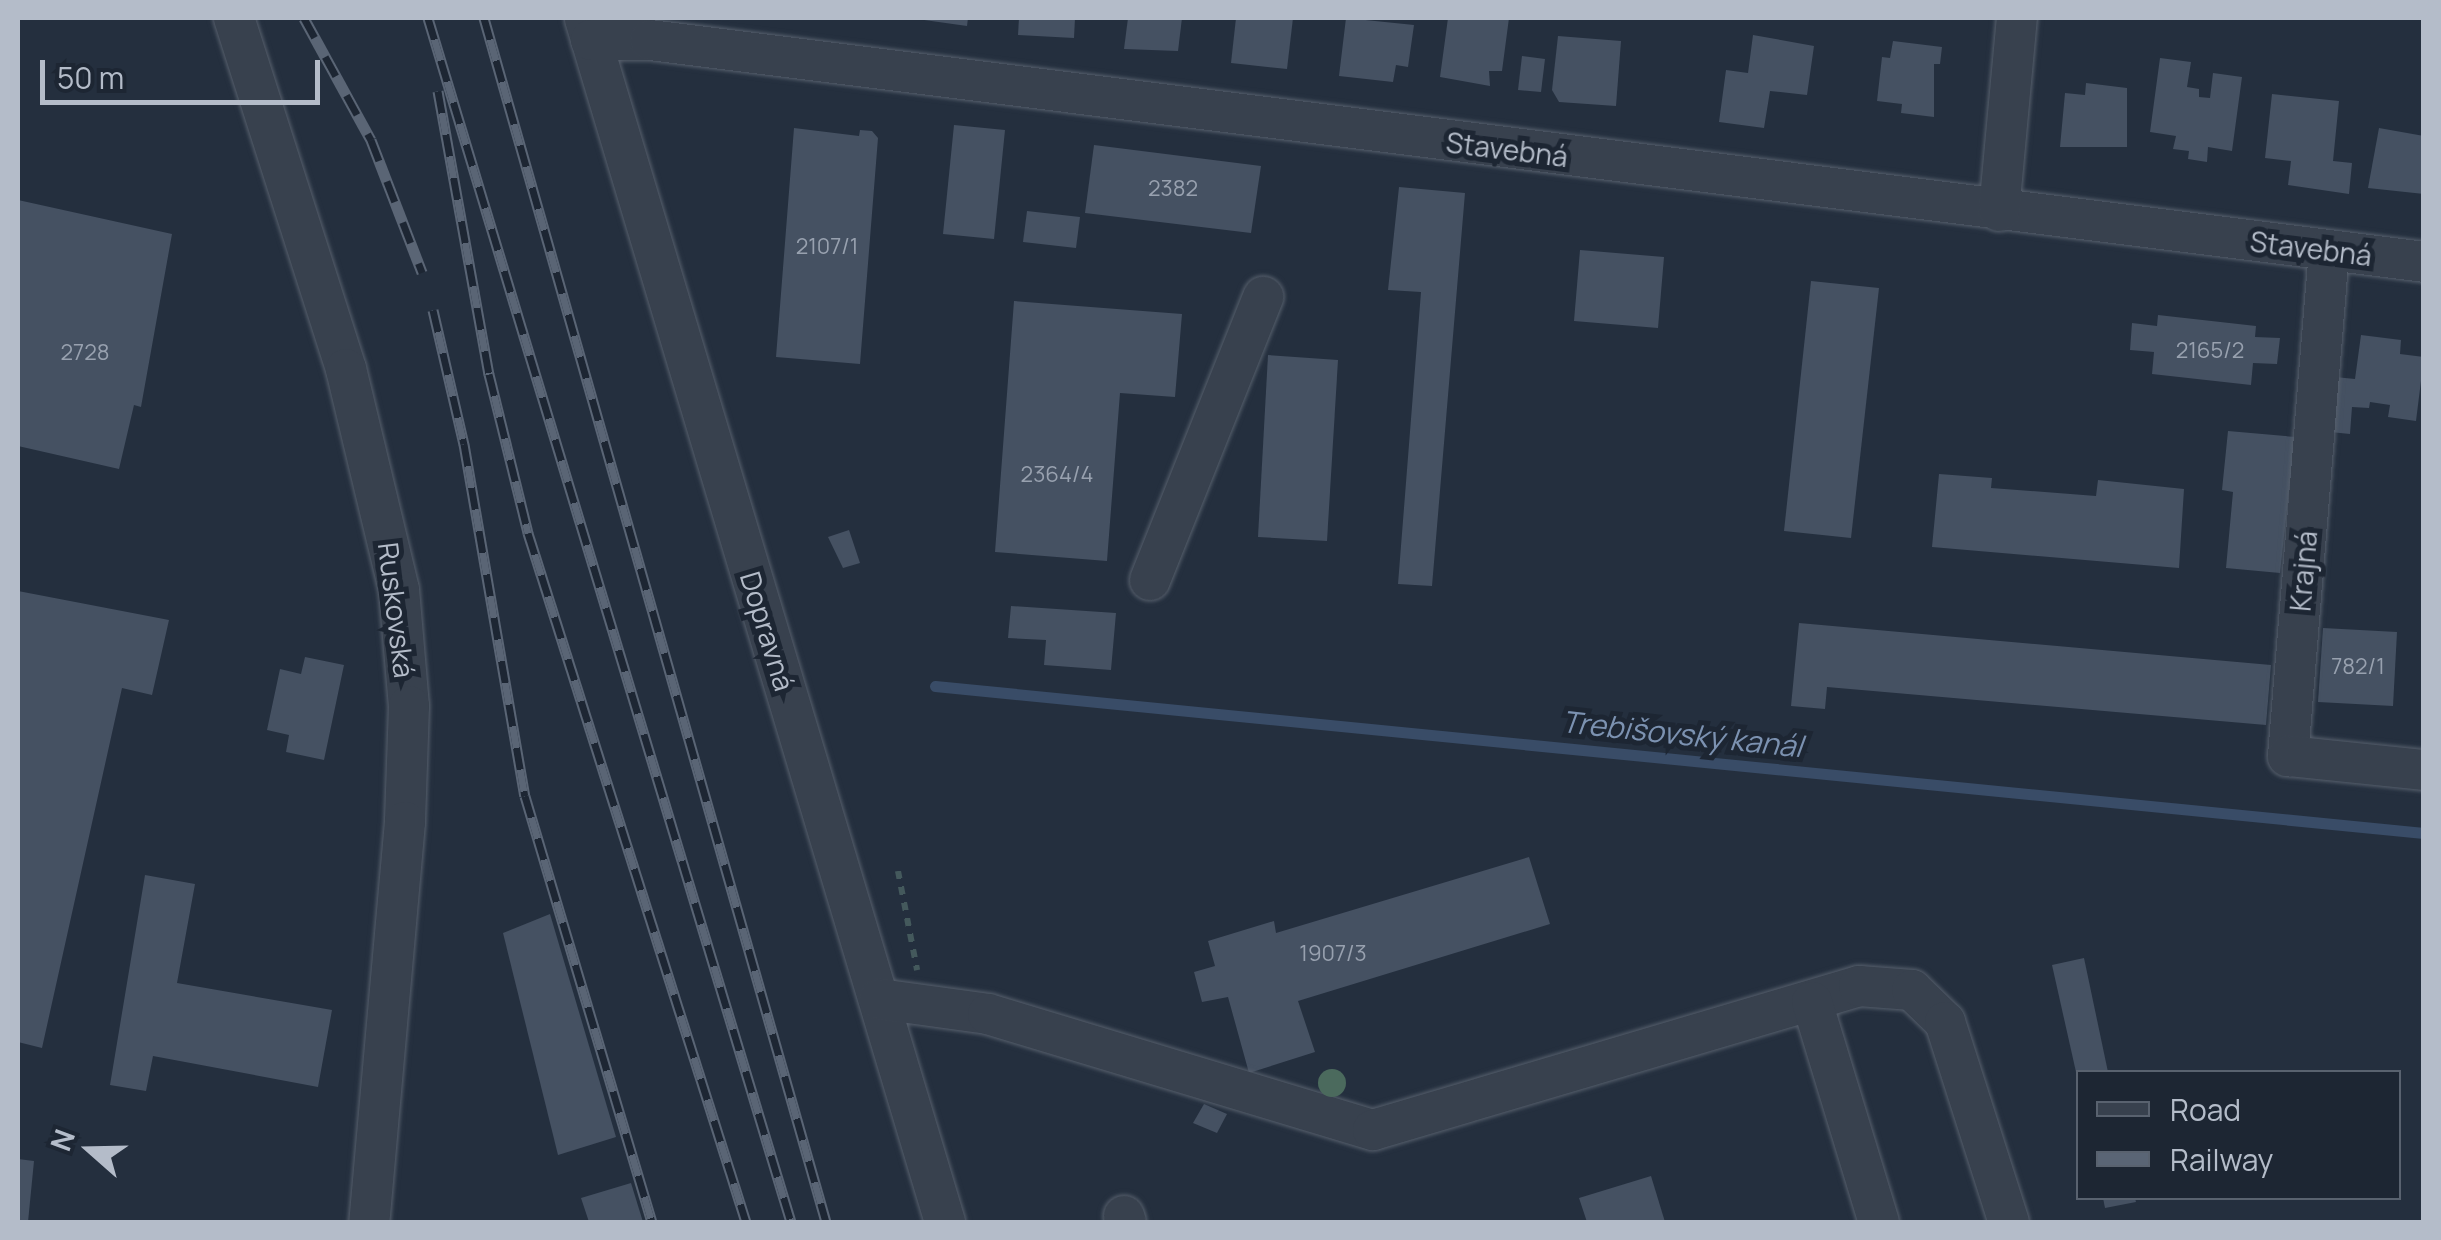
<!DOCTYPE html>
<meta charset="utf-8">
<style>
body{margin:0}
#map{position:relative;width:2441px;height:1240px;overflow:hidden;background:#242f3e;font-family:Manrope,sans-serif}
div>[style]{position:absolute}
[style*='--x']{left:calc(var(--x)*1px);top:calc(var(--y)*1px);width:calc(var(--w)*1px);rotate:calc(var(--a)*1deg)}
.stream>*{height:11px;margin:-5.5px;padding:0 5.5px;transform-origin:5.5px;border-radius:5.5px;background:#394c67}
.building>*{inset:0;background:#455162}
.path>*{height:6px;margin-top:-3px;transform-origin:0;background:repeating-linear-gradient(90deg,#44595c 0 8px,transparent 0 16px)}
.roads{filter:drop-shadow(0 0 2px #565f6c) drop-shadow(0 0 2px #565f6c)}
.minor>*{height:40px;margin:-20px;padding:0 20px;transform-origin:20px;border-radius:20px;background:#38414e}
.rail>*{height:11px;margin-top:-5.5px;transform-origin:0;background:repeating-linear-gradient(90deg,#1d2633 0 22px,#5a6575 0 44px);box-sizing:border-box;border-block:2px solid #5a6575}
.trees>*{width:28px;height:28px;margin:-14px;border-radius:50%;background:#4b6a5d}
span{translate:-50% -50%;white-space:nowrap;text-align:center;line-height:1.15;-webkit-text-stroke:10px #1d2633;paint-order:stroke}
.number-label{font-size:22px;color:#98a1af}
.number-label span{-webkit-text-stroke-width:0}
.street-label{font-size:28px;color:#b4bcc9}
.water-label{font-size:30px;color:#7c92b1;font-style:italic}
.frame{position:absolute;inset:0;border:20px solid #b4bcc9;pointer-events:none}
.legend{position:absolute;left:2076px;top:1070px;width:325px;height:130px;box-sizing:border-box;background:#1d2633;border:2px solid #59626f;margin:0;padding:12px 18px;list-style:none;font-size:30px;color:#b4bcc9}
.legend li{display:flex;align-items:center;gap:20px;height:50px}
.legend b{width:50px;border:2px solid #59626f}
.north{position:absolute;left:40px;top:1100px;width:100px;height:100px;-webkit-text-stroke:8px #1d2633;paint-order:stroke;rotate:290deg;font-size:28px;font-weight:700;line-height:40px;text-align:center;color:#b4bcc9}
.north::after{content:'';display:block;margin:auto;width:35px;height:45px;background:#b4bcc9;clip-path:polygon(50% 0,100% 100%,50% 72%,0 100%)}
.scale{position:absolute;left:40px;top:60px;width:280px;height:45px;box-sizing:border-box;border:5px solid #b4bcc9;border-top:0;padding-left:12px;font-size:30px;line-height:35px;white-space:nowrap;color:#b4bcc9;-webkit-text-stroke:8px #1d2633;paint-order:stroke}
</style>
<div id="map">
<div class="stream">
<i style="--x:935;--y:686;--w:1496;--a:5.64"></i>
</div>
<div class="building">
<i style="clip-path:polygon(910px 18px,968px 18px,967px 26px)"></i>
<i style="clip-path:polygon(1019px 18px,1075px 18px,1074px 38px,1018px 35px)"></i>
<i style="clip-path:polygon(1128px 18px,1182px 18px,1178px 51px,1124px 49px)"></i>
<i style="clip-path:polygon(1236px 18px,1293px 18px,1287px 69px,1231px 63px)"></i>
<i style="clip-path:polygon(1346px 18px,1414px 25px,1408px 67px,1396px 65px,1393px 82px,1339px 76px)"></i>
<i style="clip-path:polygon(1448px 18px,1509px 18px,1502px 71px,1489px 71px,1490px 86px,1440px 77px)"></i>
<i style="clip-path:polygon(1753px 35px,1814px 46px,1807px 95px,1770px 91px,1764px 128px,1719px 122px,1726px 70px,1748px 73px)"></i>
<i style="clip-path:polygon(1558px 36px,1621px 41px,1616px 106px,1559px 102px,1552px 90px)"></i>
<i style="clip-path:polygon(1893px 41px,1942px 47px,1940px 64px,1934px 64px,1934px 117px,1901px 113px,1902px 104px,1877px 101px,1882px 57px,1890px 58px)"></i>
<i style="clip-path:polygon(1522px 56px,1545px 59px,1541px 92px,1518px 90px)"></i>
<i style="clip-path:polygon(2160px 58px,2191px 62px,2187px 87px,2199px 89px,2199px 97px,2210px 98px,2213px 73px,2242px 77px,2232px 151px,2208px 147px,2207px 162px,2188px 159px,2189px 151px,2173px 149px,2176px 136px,2150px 132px)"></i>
<i style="clip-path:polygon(2086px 83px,2127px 88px,2127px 147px,2060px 147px,2065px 93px,2085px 95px)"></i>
<i style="clip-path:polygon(2272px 94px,2339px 101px,2333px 161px,2352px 163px,2349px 194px,2288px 185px,2291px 161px,2265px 158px)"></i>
<i style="clip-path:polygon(954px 125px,1005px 130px,994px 239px,943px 234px)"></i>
<i style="clip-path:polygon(794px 128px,859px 136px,860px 130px,872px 131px,878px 138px,860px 364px,776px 357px)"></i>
<i style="clip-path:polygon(2379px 128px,2424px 136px,2424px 194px,2368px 188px)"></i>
<i style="clip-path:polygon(1094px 145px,1261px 166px,1251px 233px,1085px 213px)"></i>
<i style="clip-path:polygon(1399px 187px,1465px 193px,1432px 586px,1398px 584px,1421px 292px,1388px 290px)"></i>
<i style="clip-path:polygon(18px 200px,172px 234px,141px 407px,134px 405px,119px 469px,18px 446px)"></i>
<i style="clip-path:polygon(1027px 211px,1080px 217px,1076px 248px,1023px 242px)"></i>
<i style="clip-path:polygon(1580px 250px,1664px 257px,1658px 328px,1574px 321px)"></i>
<i style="clip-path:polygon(1811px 281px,1879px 288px,1851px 538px,1784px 531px)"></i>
<i style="clip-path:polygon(1014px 301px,1182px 314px,1175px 397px,1120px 393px,1107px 561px,995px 552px)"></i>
<i style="clip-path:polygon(2158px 315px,2256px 326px,2255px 337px,2280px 338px,2277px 364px,2253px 363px,2251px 385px,2152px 374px,2154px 352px,2130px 350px,2132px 323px,2157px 326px)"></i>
<i style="clip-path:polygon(2361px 335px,2401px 340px,2400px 354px,2424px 357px,2416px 421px,2388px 417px,2390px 405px,2370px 402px,2369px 408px,2352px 407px,2350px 434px,2330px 432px,2335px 377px,2355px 379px)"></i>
<i style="clip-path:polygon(1268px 355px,1338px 360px,1327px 541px,1258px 537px)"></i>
<i style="clip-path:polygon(2228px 431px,2295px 437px,2280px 573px,2226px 568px,2233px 492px,2222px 490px)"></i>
<i style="clip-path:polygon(1939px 474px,1992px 478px,1991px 488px,2096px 496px,2098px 480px,2184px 489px,2179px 568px,1932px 547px)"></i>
<i style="clip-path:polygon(849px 530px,860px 563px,843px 568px,828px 537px)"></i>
<i style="clip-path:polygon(18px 591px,169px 620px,152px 695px,122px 688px,42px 1048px,18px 1042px)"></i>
<i style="clip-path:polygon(1011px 606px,1116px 613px,1111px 670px,1044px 665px,1046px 640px,1008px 638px)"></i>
<i style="clip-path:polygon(1799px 623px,2271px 665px,2266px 725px,1827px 687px,1825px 709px,1791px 706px)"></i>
<i style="clip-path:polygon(2323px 628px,2397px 632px,2393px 706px,2318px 702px)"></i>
<i style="clip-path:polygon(305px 657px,344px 665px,324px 760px,286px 752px,289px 735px,267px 730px,280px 669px,301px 674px)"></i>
<i style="clip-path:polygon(1529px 857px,1550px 924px,1298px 1001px,1315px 1052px,1249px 1073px,1228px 997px,1202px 1002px,1194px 972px,1215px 966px,1208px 941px,1274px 921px,1276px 933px)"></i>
<i style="clip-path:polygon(145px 875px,195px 884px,177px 983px,332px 1010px,318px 1087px,153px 1056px,146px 1091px,110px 1085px)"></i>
<i style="clip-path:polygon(550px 914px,616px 1137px,558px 1155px,503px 933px)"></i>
<i style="clip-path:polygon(2084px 958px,2108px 1072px,2076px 1072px,2052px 965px)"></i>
<i style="clip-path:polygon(1204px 1104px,1227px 1114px,1217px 1133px,1193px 1123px)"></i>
<i style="clip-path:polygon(18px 1159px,34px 1161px,28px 1222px,18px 1222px)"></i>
<i style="clip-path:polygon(1651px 1176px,1665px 1222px,1587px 1222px,1579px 1198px)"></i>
<i style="clip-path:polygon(631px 1183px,643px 1222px,589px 1222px,581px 1198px)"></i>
<i style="clip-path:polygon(2103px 1198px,2135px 1198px,2136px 1202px,2105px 1208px)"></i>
</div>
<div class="path">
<i style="--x:898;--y:871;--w:101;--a:79.1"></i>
</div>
<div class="roads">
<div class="minor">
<i style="--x:234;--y:18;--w:368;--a:72.3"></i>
<i style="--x:346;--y:369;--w:227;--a:76.5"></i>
<i style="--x:399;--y:590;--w:116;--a:85.1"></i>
<i style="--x:409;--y:706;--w:116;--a:92"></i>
<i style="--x:405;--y:822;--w:402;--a:95.1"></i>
<i style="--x:585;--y:19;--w:1256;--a:73.34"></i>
<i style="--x:591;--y:40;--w:59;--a:0"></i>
<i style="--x:650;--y:40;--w:1788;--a:7.13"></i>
<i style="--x:1999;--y:211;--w:194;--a:-84.7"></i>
<i style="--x:2329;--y:251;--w:507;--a:94.64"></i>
<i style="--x:2288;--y:756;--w:137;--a:5.9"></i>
<i style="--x:1150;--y:580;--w:305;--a:-68.2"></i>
<i style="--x:879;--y:999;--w:110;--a:7.8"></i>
<i style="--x:988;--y:1014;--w:402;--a:16.8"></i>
<i style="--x:1373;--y:1130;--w:507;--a:-16.5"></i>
<i style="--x:1859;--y:986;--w:53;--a:4.3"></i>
<i style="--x:1912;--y:990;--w:46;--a:44.1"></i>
<i style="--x:1945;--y:1022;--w:210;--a:72.3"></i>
<i style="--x:1812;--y:1002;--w:230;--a:73.1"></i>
<i style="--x:1124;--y:1216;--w:6;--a:72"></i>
</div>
</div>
<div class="rail">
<i style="--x:304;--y:18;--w:139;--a:61.2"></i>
<i style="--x:371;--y:140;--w:142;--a:68.9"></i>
<i style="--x:428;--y:18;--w:1258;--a:73.22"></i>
<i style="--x:484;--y:18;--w:1252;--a:74.14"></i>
<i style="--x:438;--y:91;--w:288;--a:79.8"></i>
<i style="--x:489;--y:374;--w:164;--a:76.2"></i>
<i style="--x:528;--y:533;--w:723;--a:72.44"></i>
<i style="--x:433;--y:310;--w:138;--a:77"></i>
<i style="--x:464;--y:444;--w:357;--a:80.2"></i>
<i style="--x:525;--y:796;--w:445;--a:73.4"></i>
</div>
<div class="trees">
<i style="left:1332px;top:1083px"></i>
</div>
<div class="number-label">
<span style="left:1173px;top:189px">2382</span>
<span style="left:827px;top:247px">2107/1</span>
<span style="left:2210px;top:351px">2165/2</span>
<span style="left:85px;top:353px">2728</span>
<span style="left:1057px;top:475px">2364/4</span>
<span style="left:2358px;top:667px">782/1</span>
<span style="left:1333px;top:954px">1907/3</span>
</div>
<div class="street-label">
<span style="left:1507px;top:149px;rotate:7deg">Stavebná</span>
<span style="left:2311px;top:248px;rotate:7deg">Stavebná</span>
<span style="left:2303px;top:571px;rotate:-85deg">Krajná</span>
<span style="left:397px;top:610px;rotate:83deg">Ruskovská</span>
<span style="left:768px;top:631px;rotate:73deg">Dopravná</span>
</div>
<div class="water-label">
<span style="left:1682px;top:734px;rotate:6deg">Trebišovský kanál</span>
</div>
<div class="frame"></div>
<ul class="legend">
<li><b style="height:12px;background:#38414e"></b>Road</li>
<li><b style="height:12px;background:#5a6575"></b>Railway</li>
</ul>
<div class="north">N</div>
<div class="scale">50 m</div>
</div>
